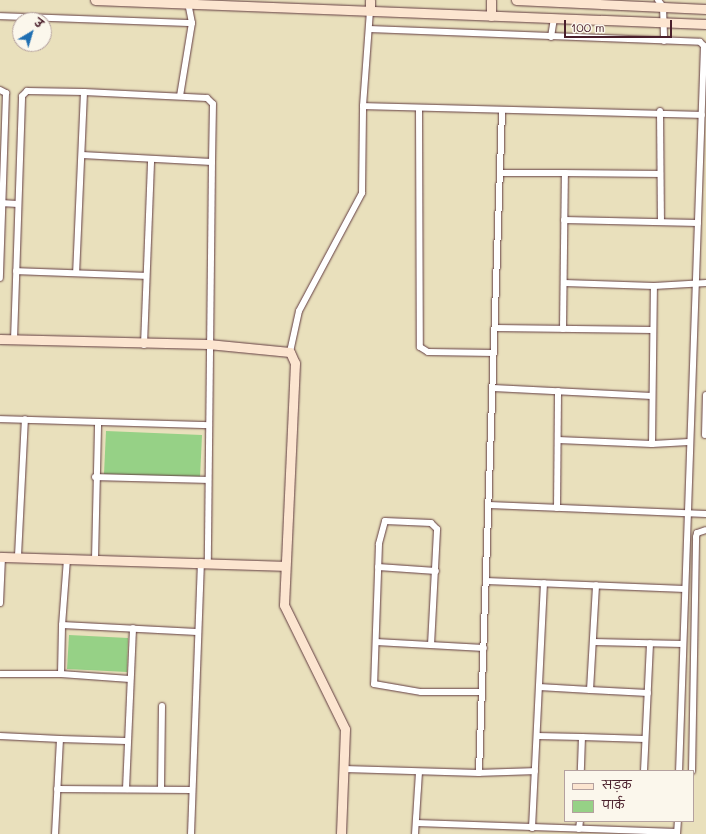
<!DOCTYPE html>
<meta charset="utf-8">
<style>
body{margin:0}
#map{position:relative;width:706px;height:834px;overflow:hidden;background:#e9e0bc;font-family:Mali,"Playpen Sans Deva",sans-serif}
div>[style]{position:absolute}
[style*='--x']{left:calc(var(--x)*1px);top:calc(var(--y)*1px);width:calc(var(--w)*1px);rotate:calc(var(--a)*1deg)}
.green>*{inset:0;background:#96d186}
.roads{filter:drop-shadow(0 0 1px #623c41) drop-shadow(0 0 1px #623c41)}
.street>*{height:6px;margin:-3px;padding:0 3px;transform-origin:3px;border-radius:3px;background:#fff}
.secondary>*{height:9px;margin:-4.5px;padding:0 4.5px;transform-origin:4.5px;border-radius:4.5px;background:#fce5d0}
span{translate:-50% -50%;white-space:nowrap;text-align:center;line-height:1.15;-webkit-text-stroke:4px #fbf7ec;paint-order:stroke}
.legend{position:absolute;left:564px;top:770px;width:130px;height:52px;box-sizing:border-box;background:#fbf7ec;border:1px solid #b4a19f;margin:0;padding:5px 7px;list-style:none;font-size:12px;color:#4a1f2b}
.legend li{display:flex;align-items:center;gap:8px;height:20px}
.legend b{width:20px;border:1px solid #b4a19f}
.north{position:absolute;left:12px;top:12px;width:40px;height:40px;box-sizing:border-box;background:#fbf7ec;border:1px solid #b4a19f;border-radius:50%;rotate:38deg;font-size:11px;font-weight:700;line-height:16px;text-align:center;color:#4a1f2b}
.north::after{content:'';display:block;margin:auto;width:14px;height:18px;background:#1f6fb2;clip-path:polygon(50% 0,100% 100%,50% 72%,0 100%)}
.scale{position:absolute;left:564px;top:20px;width:108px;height:18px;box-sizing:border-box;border:2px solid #4a1f2b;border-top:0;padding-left:5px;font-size:12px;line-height:14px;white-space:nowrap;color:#4a1f2b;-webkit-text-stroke:3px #fbf7ec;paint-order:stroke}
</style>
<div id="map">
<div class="green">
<i style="clip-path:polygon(106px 431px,202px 435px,200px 478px,104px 474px)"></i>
<i style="clip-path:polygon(69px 635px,128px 638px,127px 672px,67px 669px)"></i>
</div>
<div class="roads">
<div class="street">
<i style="--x:658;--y:0;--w:9;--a:54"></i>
<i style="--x:663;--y:7;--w:34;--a:88"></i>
<i style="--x:0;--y:16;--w:192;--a:2.1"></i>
<i style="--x:369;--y:29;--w:331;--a:2.2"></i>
<i style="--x:700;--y:42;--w:6;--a:45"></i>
<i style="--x:704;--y:46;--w:725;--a:91.97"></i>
<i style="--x:551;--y:37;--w:18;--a:-81"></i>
<i style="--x:0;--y:90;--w:7;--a:27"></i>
<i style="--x:6;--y:93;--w:185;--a:91.9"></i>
<i style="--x:84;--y:92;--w:123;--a:2.8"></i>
<i style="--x:207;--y:98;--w:8;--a:45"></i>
<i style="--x:213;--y:104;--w:58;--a:91"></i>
<i style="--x:180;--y:96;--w:74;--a:-80.7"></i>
<i style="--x:192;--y:23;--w:20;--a:-101"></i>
<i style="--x:363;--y:106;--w:339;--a:1.5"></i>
<i style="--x:419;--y:108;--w:239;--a:89.8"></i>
<i style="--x:420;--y:347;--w:9;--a:32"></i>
<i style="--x:428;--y:352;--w:66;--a:0.9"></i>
<i style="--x:660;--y:111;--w:111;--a:89.5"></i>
<i style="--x:82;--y:155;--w:130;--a:3.1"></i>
<i style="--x:212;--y:162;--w:400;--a:90.6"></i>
<i style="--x:500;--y:173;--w:65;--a:0"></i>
<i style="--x:0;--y:203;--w:18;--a:3"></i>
<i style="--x:564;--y:220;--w:134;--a:1.3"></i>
<i style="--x:16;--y:271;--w:130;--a:2.2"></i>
<i style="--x:564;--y:283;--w:90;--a:1.9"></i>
<i style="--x:495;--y:328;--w:158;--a:0.7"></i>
<i style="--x:563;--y:329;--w:156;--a:-89.3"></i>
<i style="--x:565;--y:173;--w:95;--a:0.6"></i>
<i style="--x:14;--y:340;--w:244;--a:-88.1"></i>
<i style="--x:22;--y:96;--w:7;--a:-45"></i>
<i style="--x:27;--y:91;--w:57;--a:1"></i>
<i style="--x:84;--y:92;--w:181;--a:92.5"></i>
<i style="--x:144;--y:345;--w:185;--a:-87.8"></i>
<i style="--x:290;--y:352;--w:42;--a:-77.6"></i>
<i style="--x:299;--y:311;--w:134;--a:-61.9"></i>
<i style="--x:362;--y:193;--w:87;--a:-89.3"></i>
<i style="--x:363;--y:106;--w:95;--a:-85.8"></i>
<i style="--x:493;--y:388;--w:159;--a:2.9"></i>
<i style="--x:0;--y:419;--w:208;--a:1.7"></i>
<i style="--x:705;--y:435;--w:40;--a:-88.6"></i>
<i style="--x:558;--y:440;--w:94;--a:2.4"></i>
<i style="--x:652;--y:444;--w:158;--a:-89.3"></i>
<i style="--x:654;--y:286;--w:52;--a:-3.3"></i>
<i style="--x:652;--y:444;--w:37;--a:-3"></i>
<i style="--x:95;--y:477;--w:112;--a:1.5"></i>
<i style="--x:489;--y:505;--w:217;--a:2.4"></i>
<i style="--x:557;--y:508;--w:117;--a:-89.5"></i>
<i style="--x:18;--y:556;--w:137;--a:-87.1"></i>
<i style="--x:67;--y:559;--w:66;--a:94.3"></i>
<i style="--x:62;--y:625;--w:135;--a:3"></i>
<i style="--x:95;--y:559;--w:135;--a:-88.7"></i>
<i style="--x:378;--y:567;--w:58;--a:3.9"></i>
<i style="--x:486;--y:581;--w:199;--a:2.3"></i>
<i style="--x:0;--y:603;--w:46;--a:-87.5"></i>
<i style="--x:376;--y:642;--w:108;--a:3.2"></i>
<i style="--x:593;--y:642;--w:90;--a:1.3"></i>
<i style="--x:431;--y:645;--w:116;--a:-87"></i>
<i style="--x:437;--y:529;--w:8;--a:-135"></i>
<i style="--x:431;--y:523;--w:46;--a:-177.5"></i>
<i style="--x:385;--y:521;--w:24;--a:105"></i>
<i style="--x:379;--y:544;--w:140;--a:92"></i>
<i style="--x:374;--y:684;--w:48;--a:9.7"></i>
<i style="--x:421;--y:692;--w:61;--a:0"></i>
<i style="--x:0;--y:674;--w:61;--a:0"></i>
<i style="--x:61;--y:674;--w:49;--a:-88.8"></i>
<i style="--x:61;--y:674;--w:69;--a:4.1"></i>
<i style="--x:539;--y:687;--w:51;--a:3.4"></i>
<i style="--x:590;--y:690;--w:105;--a:-86.7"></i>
<i style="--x:590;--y:690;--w:58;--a:3"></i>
<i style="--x:0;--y:736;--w:60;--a:2.9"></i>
<i style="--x:60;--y:739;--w:95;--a:93"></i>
<i style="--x:537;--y:736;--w:45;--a:1.3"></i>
<i style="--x:582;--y:737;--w:34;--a:92"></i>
<i style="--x:582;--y:737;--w:63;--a:1.8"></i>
<i style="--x:60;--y:739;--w:66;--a:1.7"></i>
<i style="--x:344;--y:769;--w:135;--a:1.7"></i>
<i style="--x:479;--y:773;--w:662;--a:-88.01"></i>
<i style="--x:644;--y:771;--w:128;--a:-87.3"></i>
<i style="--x:692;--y:771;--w:234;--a:-89"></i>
<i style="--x:696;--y:537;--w:4;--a:-76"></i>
<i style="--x:697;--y:533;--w:9;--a:-18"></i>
<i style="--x:479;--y:773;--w:56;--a:-2"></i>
<i style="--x:161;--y:788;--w:82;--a:-89.3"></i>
<i style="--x:57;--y:789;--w:135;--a:0.4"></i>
<i style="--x:126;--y:789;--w:161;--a:-87.5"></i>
<i style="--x:416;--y:823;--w:261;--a:2"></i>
<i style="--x:532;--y:828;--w:245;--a:-87.2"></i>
<i style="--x:579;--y:829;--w:8;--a:-83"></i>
<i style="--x:191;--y:834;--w:272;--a:-87.9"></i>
<i style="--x:415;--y:834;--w:62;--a:-86.3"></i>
<i style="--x:677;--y:834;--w:13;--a:-86"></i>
</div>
<div class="secondary">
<i style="--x:95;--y:0;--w:611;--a:2.25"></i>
<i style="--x:491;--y:0;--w:16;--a:90"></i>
<i style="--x:516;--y:0;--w:190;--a:2.7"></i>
<i style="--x:370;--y:11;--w:11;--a:-90"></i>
<i style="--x:0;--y:339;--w:208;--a:1.4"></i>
<i style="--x:208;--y:344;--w:82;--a:5.6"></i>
<i style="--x:290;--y:352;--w:12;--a:66"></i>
<i style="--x:295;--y:363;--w:242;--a:92.6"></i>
<i style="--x:284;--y:605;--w:138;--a:63.8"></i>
<i style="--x:345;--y:729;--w:105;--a:92.2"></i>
<i style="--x:0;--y:557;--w:284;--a:1.8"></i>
</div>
</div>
<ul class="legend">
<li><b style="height:5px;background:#fce5d0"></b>सड़क</li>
<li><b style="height:11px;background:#96d186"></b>पार्क</li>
</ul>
<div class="north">उ</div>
<div class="scale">100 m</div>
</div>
